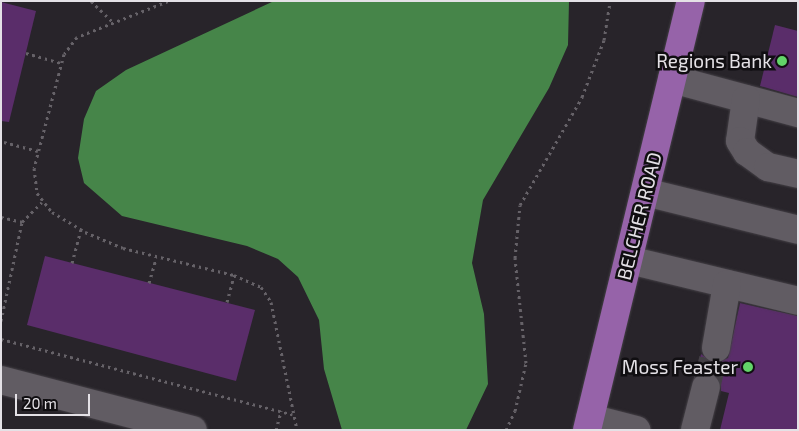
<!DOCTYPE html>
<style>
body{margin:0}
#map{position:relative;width:799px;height:431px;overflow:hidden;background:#28242a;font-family:"Exo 2",sans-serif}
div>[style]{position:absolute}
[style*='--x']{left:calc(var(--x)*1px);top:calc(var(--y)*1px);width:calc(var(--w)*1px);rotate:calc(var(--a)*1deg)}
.water>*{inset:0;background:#468549}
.building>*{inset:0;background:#5a2d6a}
.minor-tunnel>*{height:28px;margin-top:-14px;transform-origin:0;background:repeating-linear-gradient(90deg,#444046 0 28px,transparent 0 42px)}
.path>*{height:3px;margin-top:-1.5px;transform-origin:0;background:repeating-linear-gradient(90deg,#666268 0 2.5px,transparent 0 6.5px)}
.roads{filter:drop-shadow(0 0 1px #444046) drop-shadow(0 0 1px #444046)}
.minor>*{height:28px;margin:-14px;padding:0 14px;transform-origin:14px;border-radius:14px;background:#615c63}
.major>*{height:28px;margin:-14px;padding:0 14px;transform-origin:14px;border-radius:14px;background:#9663a9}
.dots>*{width:14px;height:14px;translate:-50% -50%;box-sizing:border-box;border:2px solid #100e11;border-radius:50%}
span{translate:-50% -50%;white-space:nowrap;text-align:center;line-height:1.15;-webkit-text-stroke:5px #100e11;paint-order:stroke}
.poi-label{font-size:19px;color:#e4e1e6}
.right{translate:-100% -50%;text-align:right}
.street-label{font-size:19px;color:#e4e1e6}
.frame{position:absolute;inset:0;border:2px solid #e4e1e6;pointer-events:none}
.scale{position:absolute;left:15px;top:394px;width:75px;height:22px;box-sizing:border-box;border:2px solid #e4e1e6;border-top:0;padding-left:6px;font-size:15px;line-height:18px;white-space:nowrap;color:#e4e1e6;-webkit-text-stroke:4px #100e11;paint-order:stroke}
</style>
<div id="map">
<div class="water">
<i style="clip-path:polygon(274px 1px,569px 1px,568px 45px,549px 88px,483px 200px,472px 263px,484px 314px,488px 384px,466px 430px,342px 430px,324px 369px,319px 320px,298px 277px,278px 259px,247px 246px,122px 216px,84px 183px,78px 158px,84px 119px,96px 91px,126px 70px)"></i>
</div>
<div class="building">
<i style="clip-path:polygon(1px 2px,36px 11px,9px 122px,1px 121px)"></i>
<i style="clip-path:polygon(775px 25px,798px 31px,798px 97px,760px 86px)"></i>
<i style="clip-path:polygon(45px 256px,255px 310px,236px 381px,27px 325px)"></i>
<i style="clip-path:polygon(740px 303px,798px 316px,798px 430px,720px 430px,729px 393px,721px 391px,721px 382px,710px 372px,696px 375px,701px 354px,714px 363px,728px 358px)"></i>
</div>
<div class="minor-tunnel">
<i style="--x:706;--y:387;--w:40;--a:-75.6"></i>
</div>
<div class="path">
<i style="--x:91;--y:1;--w:29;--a:44"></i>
<i style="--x:168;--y:1;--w:98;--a:158.4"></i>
<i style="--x:77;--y:37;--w:21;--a:127"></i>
<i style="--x:64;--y:54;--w:118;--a:104.7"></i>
<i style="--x:34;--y:168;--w:25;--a:83"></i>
<i style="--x:37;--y:193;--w:24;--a:52"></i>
<i style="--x:52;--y:212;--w:39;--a:31"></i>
<i style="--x:85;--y:232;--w:41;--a:22.8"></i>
<i style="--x:123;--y:248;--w:114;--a:13.7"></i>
<i style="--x:234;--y:275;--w:30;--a:24"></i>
<i style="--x:261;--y:287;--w:18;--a:56"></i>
<i style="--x:271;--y:302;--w:131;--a:78.5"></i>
<i style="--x:26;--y:53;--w:36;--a:16"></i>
<i style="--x:4;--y:142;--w:35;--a:15"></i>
<i style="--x:1;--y:217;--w:22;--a:13"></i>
<i style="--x:22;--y:222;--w:28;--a:-45"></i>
<i style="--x:72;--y:263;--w:35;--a:-75"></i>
<i style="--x:149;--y:283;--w:26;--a:-74"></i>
<i style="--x:227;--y:302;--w:28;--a:-75"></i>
<i style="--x:1;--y:321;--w:101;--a:-78"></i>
<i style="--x:1;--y:339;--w:301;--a:14.5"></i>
<i style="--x:276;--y:430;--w:20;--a:-75"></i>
<i style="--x:506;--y:430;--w:21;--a:-65"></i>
<i style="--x:515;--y:411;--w:49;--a:-77.1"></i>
<i style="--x:526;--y:363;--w:106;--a:-96"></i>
<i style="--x:515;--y:258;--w:53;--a:-84.6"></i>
<i style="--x:520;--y:205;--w:125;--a:-60.1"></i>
<i style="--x:582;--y:97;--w:61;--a:-68.9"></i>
<i style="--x:604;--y:40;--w:39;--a:-81"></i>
</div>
<div class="roads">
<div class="minor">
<i style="--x:672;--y:79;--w:131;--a:15.1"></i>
<i style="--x:746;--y:99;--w:42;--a:98.1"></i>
<i style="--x:740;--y:141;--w:13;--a:58"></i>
<i style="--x:747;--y:152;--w:26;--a:36"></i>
<i style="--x:768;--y:167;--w:31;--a:13"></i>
<i style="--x:645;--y:192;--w:158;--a:13.9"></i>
<i style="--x:629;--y:260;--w:174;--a:13.6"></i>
<i style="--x:716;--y:348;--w:65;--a:-80.2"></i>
<i style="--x:1;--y:380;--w:198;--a:14.6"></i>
<i style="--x:590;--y:418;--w:48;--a:14.6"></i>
<i style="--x:695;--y:430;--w:44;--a:-75.7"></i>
</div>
<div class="major">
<i style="--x:587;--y:430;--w:441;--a:-76.4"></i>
</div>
</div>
<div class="dots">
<i style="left:782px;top:61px;background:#62d469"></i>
<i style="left:748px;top:367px;background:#62d469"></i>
</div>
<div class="poi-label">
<span class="right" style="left:772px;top:61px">Regions Bank</span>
<span class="right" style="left:738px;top:367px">Moss Feaster</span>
</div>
<div class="street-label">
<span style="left:639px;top:216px;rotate:-76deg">BELCHER ROAD</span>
</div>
<div class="frame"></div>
<div class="scale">20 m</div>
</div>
